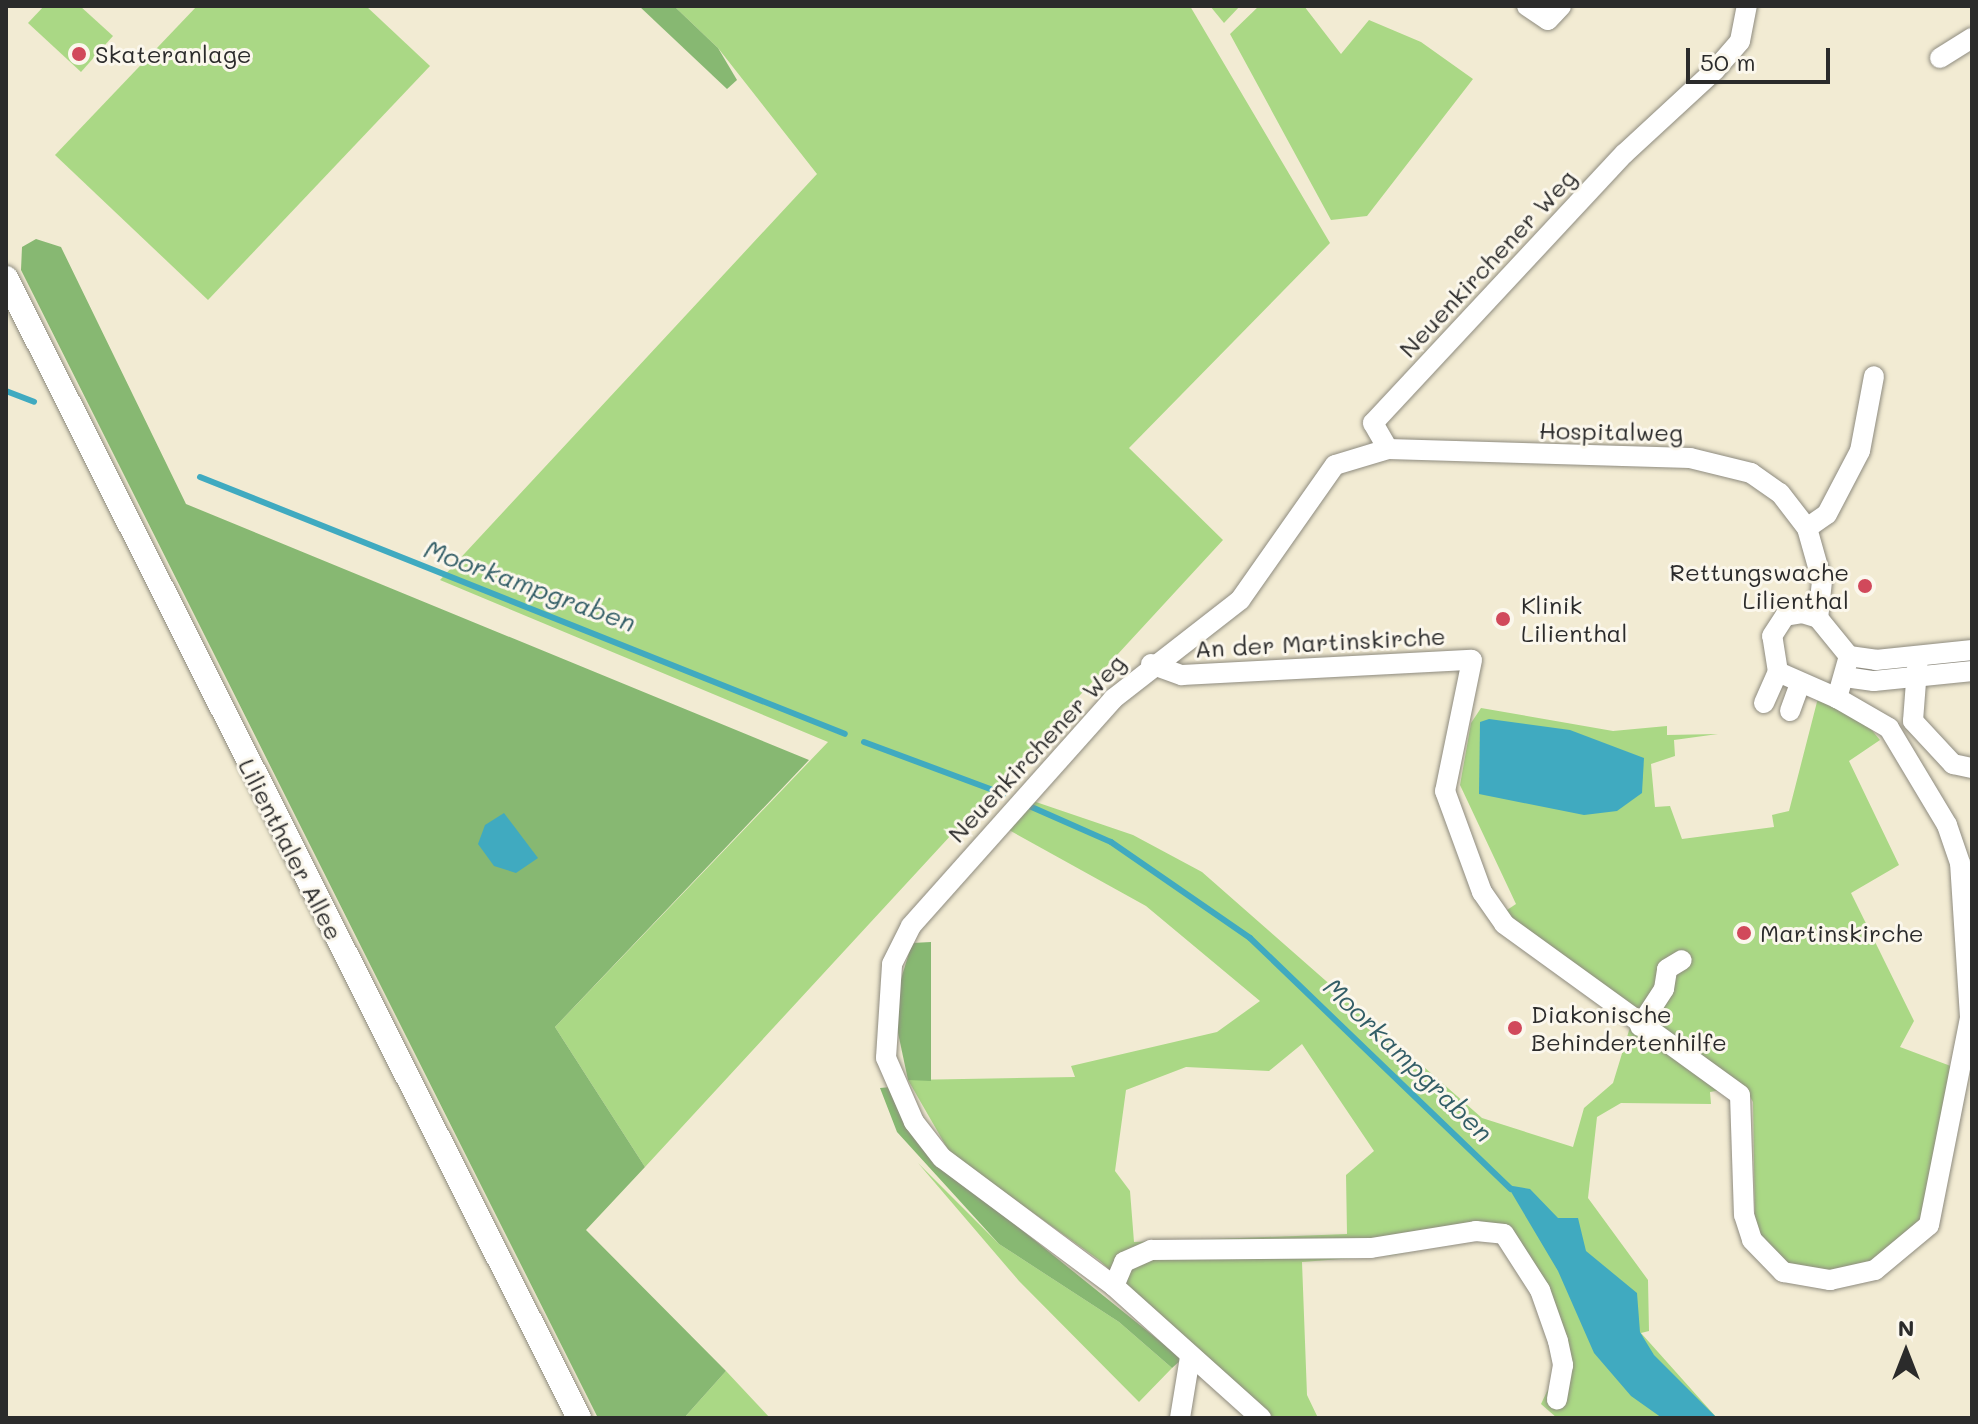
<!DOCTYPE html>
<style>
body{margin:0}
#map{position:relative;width:1978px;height:1424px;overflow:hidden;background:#f2ebd3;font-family:Mali,sans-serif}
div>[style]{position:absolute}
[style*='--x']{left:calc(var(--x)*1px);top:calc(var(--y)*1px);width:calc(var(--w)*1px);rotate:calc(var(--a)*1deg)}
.green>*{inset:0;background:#aad885}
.forest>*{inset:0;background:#87b872}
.water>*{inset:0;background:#40aac0}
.stream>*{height:6px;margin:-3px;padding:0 3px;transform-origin:3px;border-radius:3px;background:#40aac0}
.roads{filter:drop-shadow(0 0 2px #8e8b7f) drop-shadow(0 0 2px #8e8b7f)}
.minor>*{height:20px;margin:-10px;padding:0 10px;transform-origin:10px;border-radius:10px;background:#fff}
.major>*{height:24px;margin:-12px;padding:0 12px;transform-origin:12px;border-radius:12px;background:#fff}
.dots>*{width:22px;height:22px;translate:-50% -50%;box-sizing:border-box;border:4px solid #fbf7ec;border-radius:50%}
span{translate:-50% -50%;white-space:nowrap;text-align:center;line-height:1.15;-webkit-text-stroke:6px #fbf7ec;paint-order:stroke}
.poi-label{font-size:24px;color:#2b2b2b}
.left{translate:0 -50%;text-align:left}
.right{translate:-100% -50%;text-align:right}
.street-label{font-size:24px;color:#2b2b2b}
.water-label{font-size:26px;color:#335e67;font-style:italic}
.frame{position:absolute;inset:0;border:8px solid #2b2b2b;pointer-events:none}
.north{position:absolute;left:1866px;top:1312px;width:80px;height:80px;-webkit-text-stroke:6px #fbf7ec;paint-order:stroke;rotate:0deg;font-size:22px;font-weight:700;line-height:32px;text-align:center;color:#2b2b2b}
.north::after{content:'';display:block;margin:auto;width:28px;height:36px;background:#2b2b2b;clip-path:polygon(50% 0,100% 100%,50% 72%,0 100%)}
.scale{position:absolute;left:1686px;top:48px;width:144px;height:36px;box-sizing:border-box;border:4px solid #2b2b2b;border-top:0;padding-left:10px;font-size:24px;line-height:28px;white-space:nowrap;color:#2b2b2b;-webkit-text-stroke:6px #fbf7ec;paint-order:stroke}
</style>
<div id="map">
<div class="green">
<i style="clip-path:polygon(44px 6px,80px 6px,113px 36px,81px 72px,28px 23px)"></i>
<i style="clip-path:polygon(197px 6px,366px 6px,430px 66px,208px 300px,55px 155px)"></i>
<i style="clip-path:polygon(674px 6px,1190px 6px,1330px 243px,1129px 448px,1223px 540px,645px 1167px,555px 1027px,828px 742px,440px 580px,817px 174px,718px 48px)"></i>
<i style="clip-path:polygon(1210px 6px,1240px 6px,1224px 23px)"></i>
<i style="clip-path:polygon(1259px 6px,1304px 6px,1341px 54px,1369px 20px,1421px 42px,1473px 79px,1367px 216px,1331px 220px,1230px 34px)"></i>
<i style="clip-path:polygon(evenodd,1818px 698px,1865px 722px,1880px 740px,1849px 761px,1899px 865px,1851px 893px,1914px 1021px,1900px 1047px,1956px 1068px,1927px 1212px,1881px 1260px,1818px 1273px,1792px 1269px,1768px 1248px,1755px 1224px,1753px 1102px,1744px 1086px,1710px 1092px,1711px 1104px,1621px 1103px,1597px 1117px,1588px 1198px,1648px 1280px,1649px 1331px,1641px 1333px,1717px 1418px,1557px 1418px,1541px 1404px,1554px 1377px,1554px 1352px,1534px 1297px,1502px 1240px,1479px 1237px,1393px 1255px,1302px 1262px,1307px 1395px,1318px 1418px,1274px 1418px,1099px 1260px,950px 1153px,908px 1080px,1075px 1077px,1071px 1066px,1217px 1032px,1260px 1001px,1146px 906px,1009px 830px,1033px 801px,1133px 835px,1202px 872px,1482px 1118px,1573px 1147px,1584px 1108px,1613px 1083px,1635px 1011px,1504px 912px,1516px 904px,1460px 785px,1471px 723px,1481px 708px,1613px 731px,1667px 726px,1667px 735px,1718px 734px,1674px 740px,1675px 756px,1651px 764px,1655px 807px,1670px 806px,1682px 839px,1774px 827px,1772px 815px,1789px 811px,1818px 698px,1302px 1044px,1374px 1151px,1346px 1175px,1347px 1234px,1134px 1242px,1130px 1191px,1115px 1171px,1126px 1090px,1186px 1067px,1269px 1071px,1302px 1044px)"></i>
<i style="clip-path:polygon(918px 1163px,999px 1244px,1119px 1322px,1172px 1368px,1139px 1402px,1019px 1281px)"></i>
<i style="clip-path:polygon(726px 1371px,770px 1418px,684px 1418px)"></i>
</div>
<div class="forest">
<i style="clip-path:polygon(639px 6px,674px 6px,718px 48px,737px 80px,727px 89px)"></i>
<i style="clip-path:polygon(36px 239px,61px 247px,186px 504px,809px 760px,555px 1027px,645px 1167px,586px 1230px,726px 1371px,684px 1418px,598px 1418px,21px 270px,22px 247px)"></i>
<i style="clip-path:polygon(931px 942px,931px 1081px,908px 1080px,897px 1028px,901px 979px,912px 943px)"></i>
<i style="clip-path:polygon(891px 1087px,935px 1160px,1182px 1359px,1172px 1368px,1119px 1322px,999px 1244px,897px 1132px,880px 1088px)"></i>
</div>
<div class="water">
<i style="clip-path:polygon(1489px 719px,1570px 730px,1644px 758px,1642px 793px,1617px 811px,1584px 815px,1479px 794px,1480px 722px)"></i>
<i style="clip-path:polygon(504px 813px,538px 858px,516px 873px,494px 866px,478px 844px,485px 825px)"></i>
<i style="clip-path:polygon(1507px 1185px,1530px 1189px,1558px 1218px,1578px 1218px,1586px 1251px,1637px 1293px,1640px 1332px,1654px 1355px,1717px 1418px,1662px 1418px,1631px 1396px,1594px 1353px,1558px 1271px)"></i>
</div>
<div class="stream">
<i style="--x:6;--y:391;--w:30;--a:21"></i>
<i style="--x:200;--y:477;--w:694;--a:21.72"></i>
<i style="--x:864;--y:742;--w:149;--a:20.4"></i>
<i style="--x:1027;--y:805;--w:92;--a:23.8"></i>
<i style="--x:1111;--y:842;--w:169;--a:34.6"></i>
<i style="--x:1250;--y:938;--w:362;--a:43.9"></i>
</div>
<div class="roads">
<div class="minor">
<i style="--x:1527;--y:6;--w:25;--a:34"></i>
<i style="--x:1548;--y:20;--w:19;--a:-47"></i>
<i style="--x:1940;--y:58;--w:38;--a:-32"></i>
<i style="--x:1388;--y:449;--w:302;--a:1.7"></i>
<i style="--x:1690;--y:458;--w:63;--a:13.8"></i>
<i style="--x:1751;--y:473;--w:35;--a:35"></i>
<i style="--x:1780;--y:493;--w:44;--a:52.4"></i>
<i style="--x:1807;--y:528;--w:55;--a:74.2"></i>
<i style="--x:1822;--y:581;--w:37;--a:96"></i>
<i style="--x:1807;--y:528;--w:24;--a:-35"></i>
<i style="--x:1827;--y:514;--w:71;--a:-62.4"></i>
<i style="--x:1860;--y:451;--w:76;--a:-79.4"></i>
<i style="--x:1849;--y:656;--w:44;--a:105.9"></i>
<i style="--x:1837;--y:698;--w:64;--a:-156.2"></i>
<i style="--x:1778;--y:672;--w:36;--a:-99"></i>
<i style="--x:1772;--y:636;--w:24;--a:-57"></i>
<i style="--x:1785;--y:616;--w:17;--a:-10"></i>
<i style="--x:1802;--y:613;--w:17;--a:17"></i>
<i style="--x:1818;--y:618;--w:49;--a:50.8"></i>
<i style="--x:1849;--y:656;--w:27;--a:8"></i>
<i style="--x:1876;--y:660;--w:97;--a:-5.9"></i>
<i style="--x:1918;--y:656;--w:65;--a:94.4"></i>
<i style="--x:1913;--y:721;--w:59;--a:47.1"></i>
<i style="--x:1953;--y:764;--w:19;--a:12"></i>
<i style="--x:1151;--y:664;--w:33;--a:20"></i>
<i style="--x:1182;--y:675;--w:290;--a:-3"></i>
<i style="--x:1472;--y:660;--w:134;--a:101.6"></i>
<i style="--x:1445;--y:791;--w:108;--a:69.9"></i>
<i style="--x:1482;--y:892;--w:39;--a:55"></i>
<i style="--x:1504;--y:924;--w:291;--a:35.9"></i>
<i style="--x:1740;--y:1095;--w:120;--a:88.1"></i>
<i style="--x:1744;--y:1215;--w:26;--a:72"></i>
<i style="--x:1752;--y:1240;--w:45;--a:45.9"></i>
<i style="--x:1783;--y:1272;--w:48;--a:9.7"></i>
<i style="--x:1830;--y:1280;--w:46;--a:-12.5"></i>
<i style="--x:1875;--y:1270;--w:70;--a:-39.8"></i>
<i style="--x:1929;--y:1225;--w:212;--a:-78.8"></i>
<i style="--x:1970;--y:1017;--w:154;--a:-93.7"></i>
<i style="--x:1960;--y:863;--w:40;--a:-108.9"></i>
<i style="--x:1947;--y:825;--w:113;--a:-120.9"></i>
<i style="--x:1889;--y:728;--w:60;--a:-150"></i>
<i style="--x:1845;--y:677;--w:29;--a:8"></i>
<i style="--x:1874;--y:681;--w:99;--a:-5.8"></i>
<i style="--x:1764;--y:703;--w:34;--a:-66"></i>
<i style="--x:1790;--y:711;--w:30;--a:-70"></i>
<i style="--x:1640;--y:1026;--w:44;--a:-57"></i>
<i style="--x:1664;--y:989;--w:20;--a:-81"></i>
<i style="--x:1667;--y:969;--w:17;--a:-31"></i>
<i style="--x:1114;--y:1286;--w:26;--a:-67"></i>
<i style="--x:1124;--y:1262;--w:30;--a:-24"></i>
<i style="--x:1151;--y:1250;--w:220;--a:-0.5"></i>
<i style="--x:1371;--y:1248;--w:106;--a:-9.2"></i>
<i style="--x:1476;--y:1231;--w:28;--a:6"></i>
<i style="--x:1504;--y:1234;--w:67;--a:57.3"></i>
<i style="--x:1540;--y:1290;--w:54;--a:70.6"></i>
<i style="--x:1558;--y:1341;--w:25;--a:78"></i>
<i style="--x:1563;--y:1365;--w:35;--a:100"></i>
<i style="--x:1180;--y:1418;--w:62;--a:-80.7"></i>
<i style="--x:1261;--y:1418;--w:198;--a:-138.1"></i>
<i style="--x:1114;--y:1286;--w:214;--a:-143.3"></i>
<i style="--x:942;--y:1158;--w:46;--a:-127.9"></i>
<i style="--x:914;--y:1122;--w:70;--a:-113.6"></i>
<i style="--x:886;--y:1058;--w:94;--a:-86.3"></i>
<i style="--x:892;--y:964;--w:42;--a:-63.4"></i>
<i style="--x:911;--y:926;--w:304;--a:-48.3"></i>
<i style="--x:1113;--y:699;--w:161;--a:-37.9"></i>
<i style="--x:1240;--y:600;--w:165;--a:-54.9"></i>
<i style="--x:1335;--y:465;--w:55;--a:-16.8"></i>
<i style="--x:1388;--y:449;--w:30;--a:-120"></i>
<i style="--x:1373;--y:423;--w:368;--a:-47"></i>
<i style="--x:1624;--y:154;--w:124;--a:-42.7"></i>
<i style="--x:1715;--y:70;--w:38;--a:-49"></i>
<i style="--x:1740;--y:41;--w:36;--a:-79"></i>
</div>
<div class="major">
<i style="--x:6;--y:278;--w:1276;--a:63.31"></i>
</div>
</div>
<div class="dots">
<i style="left:79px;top:54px;background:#d1495b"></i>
<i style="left:1865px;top:586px;background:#d1495b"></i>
<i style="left:1503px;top:619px;background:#d1495b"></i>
<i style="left:1744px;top:933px;background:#d1495b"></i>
<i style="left:1515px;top:1028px;background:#d1495b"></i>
</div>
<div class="poi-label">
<span class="left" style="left:95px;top:54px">Skateranlage</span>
<span class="right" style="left:1849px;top:586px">Rettungswache<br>Lilienthal</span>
<span class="left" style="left:1521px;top:619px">Klinik<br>Lilienthal</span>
<span class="left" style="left:1760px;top:933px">Martinskirche</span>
<span class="left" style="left:1531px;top:1028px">Diakonische<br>Behindertenhilfe</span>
</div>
<div class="street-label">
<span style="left:1487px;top:263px;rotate:-47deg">Neuenkirchener Weg</span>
<span style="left:1611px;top:431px;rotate:1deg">Hospitalweg</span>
<span style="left:1320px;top:642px;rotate:-3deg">An der Martinskirche</span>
<span style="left:1036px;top:748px;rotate:-47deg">Neuenkirchener Weg</span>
<span style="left:291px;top:849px;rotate:63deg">Lilienthaler Allee</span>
</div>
<div class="water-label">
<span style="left:530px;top:586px;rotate:20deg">Moorkampgraben</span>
<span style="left:1408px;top:1060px;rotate:44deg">Moorkampgraben</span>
</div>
<div class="frame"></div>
<div class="north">N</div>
<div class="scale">50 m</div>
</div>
